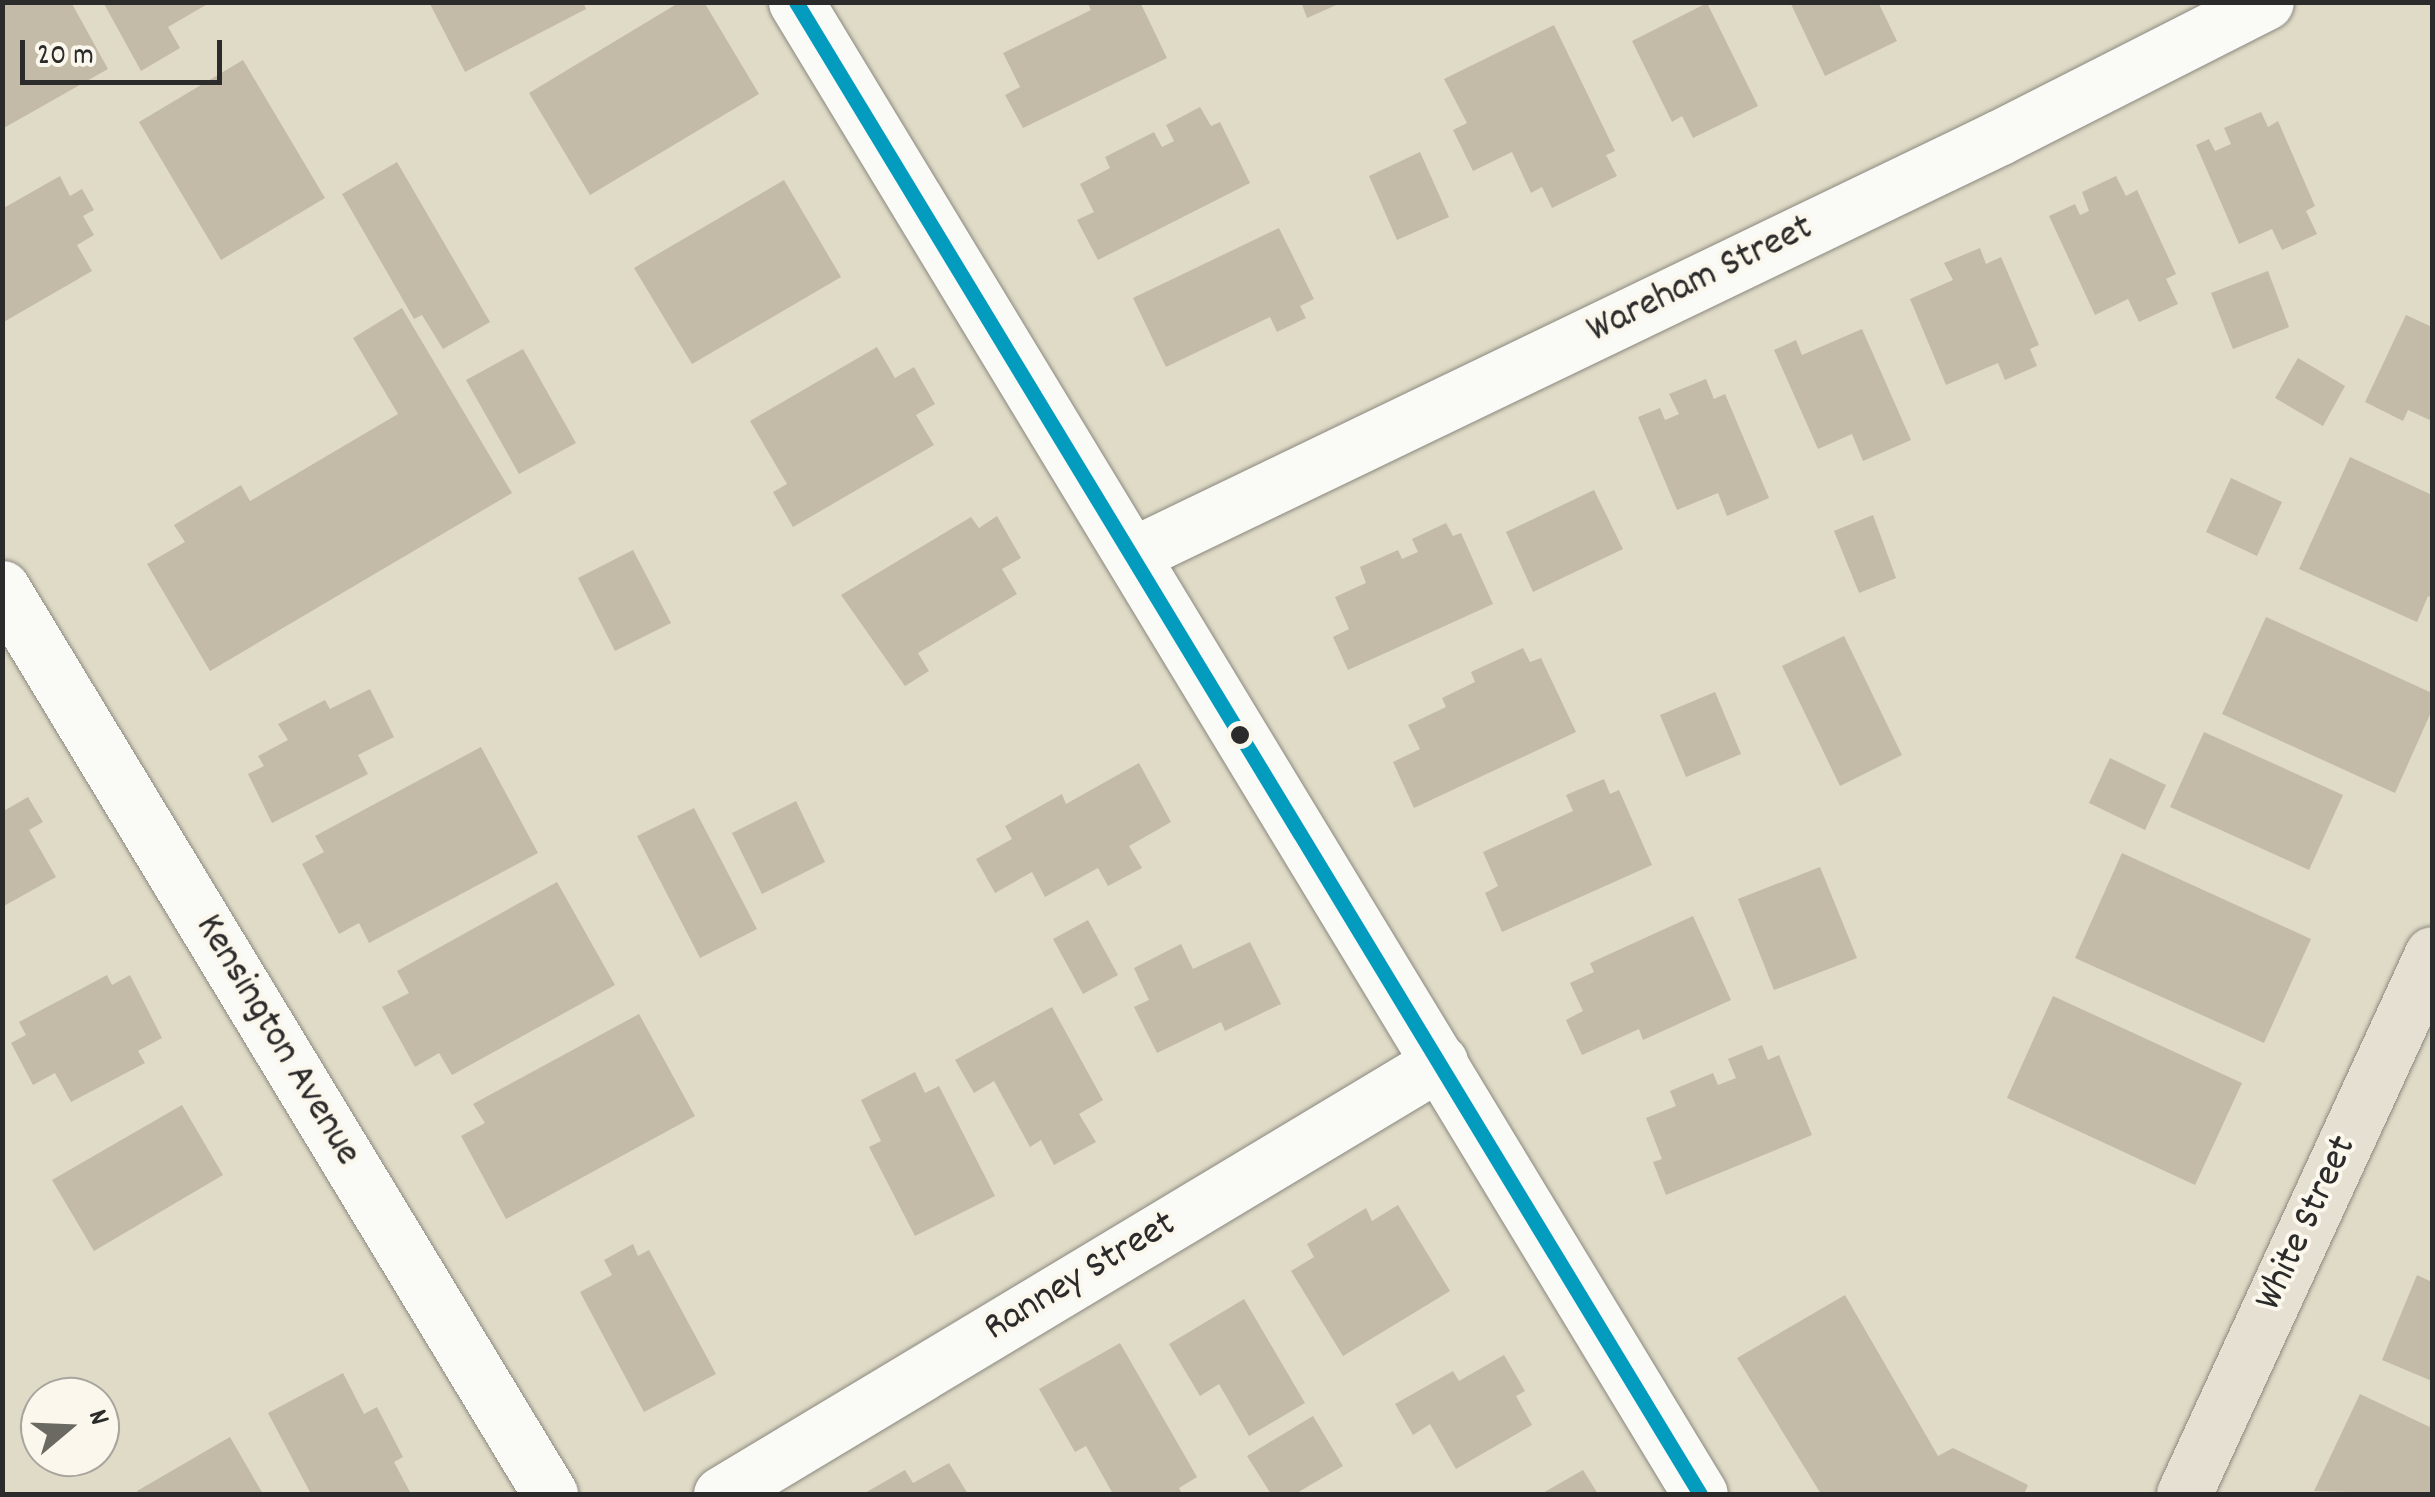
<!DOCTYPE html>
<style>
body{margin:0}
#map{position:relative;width:2435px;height:1497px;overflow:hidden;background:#dfdbc7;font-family:Dekko,sans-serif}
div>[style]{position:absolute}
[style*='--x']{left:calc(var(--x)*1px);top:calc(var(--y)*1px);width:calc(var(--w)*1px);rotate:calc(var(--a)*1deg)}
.building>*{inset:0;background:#c4baa8}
.roads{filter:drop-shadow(0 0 2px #8b887e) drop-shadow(0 0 2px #8b887e)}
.minor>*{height:55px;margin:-27.5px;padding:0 27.5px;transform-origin:27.5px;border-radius:27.5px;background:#fafaf7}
.major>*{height:55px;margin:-27.5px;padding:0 27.5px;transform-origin:27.5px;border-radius:27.5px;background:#e6e0d2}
.bus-1>*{height:15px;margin:-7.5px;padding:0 7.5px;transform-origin:7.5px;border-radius:7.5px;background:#049cbe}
.dots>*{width:28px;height:28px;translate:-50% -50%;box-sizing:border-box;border:5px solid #fbf7ec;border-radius:50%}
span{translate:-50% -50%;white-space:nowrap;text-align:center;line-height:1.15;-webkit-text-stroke:8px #fbf7ec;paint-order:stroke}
.street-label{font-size:40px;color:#2b2b2b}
.frame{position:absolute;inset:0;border:5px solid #2b2b2b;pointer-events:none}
.north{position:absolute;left:20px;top:1377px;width:100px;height:100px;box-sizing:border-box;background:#fbf7ec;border:2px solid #a8a59f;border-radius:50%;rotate:71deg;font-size:28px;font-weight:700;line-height:40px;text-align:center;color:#2b2b2b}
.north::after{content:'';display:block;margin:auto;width:35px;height:45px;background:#6a6962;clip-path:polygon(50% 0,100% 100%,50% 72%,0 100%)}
.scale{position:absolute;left:20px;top:40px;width:202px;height:45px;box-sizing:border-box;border:5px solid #2b2b2b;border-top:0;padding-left:12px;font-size:30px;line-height:35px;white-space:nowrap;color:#2b2b2b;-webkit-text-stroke:8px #fbf7ec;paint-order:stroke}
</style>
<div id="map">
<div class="building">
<i style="clip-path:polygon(2px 2px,71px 2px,108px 69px,2px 129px)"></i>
<i style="clip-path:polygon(103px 2px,211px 2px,168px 27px,180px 48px,141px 71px)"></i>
<i style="clip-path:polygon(429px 2px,583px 2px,586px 9px,465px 72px)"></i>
<i style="clip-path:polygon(680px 2px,704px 2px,759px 94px,590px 195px,529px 93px)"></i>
<i style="clip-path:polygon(1087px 2px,1140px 2px,1167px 58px,1023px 128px,1005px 95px,1020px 87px,1003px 53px,1091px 10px)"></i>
<i style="clip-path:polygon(1301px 2px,1343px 2px,1307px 18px)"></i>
<i style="clip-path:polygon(1790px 2px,1878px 2px,1897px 41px,1825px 76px)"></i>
<i style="clip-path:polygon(1707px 3px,1758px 106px,1693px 138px,1682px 116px,1672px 122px,1632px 41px)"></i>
<i style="clip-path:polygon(1554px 25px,1615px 151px,1606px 155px,1617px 176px,1552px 208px,1542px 187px,1531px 193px,1512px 152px,1473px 171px,1453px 130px,1467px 123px,1444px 79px)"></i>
<i style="clip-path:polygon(243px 60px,325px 198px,221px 260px,139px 122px)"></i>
<i style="clip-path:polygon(1200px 107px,1211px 126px,1220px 122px,1250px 183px,1098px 260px,1077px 220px,1094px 212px,1080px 184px,1110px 168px,1105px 157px,1154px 132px,1162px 147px,1174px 141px,1166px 125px)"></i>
<i style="clip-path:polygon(2261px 112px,2268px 127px,2278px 121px,2315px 206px,2306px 211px,2317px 234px,2282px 250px,2272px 229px,2239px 244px,2196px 145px,2209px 139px,2215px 151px,2231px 144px,2224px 128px)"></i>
<i style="clip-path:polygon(1420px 152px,1449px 217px,1397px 240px,1369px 176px)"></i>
<i style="clip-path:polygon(397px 162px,490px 322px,443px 349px,422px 315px,414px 319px,342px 194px)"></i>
<i style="clip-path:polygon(60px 176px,70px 196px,82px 189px,94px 210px,83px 216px,94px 235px,77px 245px,92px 271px,2px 323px,2px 209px)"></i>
<i style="clip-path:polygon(2116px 176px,2126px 196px,2137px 190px,2176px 274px,2166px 279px,2178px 304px,2139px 322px,2128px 299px,2095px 315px,2049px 216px,2075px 204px,2080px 215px,2089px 211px,2082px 192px)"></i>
<i style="clip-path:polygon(784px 180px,841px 277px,692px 364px,634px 268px)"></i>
<i style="clip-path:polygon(1279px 228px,1314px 299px,1300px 306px,1306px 318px,1277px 332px,1270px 317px,1166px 367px,1133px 298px)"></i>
<i style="clip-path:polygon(1980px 248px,1986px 264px,2001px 257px,2039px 345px,2030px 349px,2037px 366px,2005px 380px,1998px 363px,1946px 385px,1910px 299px,1953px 280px,1944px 263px)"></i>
<i style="clip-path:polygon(2268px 271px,2289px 327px,2233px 349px,2211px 293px)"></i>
<i style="clip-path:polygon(402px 308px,512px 493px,210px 671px,147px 564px,185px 542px,174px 525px,241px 485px,250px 501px,398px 414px,353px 338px)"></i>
<i style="clip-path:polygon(2406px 315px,2432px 327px,2432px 421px,2408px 410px,2403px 421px,2365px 402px)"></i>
<i style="clip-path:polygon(1862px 329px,1911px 440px,1863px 461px,1852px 434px,1818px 449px,1774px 350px,1796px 340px,1802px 355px)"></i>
<i style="clip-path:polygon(877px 347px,895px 378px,914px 367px,935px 404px,916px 415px,934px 445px,793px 527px,773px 492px,787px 484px,750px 421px)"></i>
<i style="clip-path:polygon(523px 349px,576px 443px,519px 474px,466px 380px)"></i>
<i style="clip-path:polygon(2298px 358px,2345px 386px,2323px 426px,2275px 398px)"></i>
<i style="clip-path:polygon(1706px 379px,1714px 399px,1725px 394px,1769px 498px,1727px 516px,1718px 493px,1677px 510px,1638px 417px,1660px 408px,1665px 420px,1679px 414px,1669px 394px)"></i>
<i style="clip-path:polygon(2350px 457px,2432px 495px,2432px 598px,2428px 596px,2417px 622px,2299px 569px)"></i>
<i style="clip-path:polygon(2231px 478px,2282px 502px,2257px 556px,2206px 532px)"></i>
<i style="clip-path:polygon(1594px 490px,1623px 549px,1533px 592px,1506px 532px)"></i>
<i style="clip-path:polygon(1873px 515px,1896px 578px,1859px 593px,1834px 531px)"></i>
<i style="clip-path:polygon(997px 516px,1021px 558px,1002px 569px,1017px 594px,918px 653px,929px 671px,905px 686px,841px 595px,971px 517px,979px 528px)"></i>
<i style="clip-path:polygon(1446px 523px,1453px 536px,1461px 533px,1493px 604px,1348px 670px,1333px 637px,1349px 629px,1335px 597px,1366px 583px,1360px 567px,1398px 550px,1402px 559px,1418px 552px,1412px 539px)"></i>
<i style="clip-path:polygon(633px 550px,671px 623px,615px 651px,578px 578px)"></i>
<i style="clip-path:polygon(2266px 617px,2432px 693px,2432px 710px,2395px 793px,2222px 714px)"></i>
<i style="clip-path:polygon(1844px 636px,1902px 755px,1840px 786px,1782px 666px)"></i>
<i style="clip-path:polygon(1523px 648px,1530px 662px,1541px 658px,1576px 732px,1414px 808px,1393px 762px,1420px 749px,1408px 725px,1446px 707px,1442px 698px,1475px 682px,1471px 672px)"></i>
<i style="clip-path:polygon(370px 689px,394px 737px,358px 755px,368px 774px,272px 823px,248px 774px,264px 766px,258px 756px,288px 740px,278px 724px,325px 700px,330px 709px)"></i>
<i style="clip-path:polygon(1715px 692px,1741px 754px,1686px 777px,1660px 715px)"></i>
<i style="clip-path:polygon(2204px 732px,2343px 795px,2309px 870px,2170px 807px)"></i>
<i style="clip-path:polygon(481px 747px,538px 853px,369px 943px,359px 923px,339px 934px,302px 864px,324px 852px,315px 836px)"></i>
<i style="clip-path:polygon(2110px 758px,2166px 785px,2145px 830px,2089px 803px)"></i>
<i style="clip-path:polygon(1139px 763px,1171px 822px,1129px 846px,1142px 868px,1108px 886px,1098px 868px,1045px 897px,1032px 872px,995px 893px,976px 859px,1012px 839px,1005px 826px,1062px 794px,1066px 804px)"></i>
<i style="clip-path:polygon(1604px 779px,1610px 794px,1619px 790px,1652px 865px,1502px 932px,1485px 893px,1498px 886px,1483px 852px,1573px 811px,1566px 795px)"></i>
<i style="clip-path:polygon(28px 797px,43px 822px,29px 830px,56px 877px,2px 907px,2px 812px)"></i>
<i style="clip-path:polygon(796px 801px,825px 862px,762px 894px,732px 833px)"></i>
<i style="clip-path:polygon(694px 808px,757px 929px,700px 958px,637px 836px)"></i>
<i style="clip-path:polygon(2122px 853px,2311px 939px,2264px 1043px,2075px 958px)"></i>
<i style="clip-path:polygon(1820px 867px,1857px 958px,1774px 990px,1738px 899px)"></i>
<i style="clip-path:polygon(557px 882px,615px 985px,452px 1075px,439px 1053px,415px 1067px,382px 1007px,409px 993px,397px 971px)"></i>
<i style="clip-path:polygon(1693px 916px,1731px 1000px,1643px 1040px,1639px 1029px,1582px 1055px,1566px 1020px,1583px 1011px,1570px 983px,1594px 972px,1590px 963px)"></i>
<i style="clip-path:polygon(1088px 920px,1118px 975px,1083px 994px,1053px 939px)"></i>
<i style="clip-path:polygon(1250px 942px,1281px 1004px,1225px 1031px,1221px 1022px,1157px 1053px,1134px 1007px,1149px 1000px,1134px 968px,1181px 944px,1193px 969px)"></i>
<i style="clip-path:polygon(107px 975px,112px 985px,130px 975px,162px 1038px,138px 1051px,145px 1063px,71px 1102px,55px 1073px,33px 1085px,11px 1043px,26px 1035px,19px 1022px)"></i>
<i style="clip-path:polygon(2053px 996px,2242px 1083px,2195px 1185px,2007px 1098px)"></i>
<i style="clip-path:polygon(1052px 1007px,1103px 1100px,1079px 1114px,1096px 1142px,1054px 1165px,1041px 1140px,1030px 1147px,994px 1081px,974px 1093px,955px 1060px)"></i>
<i style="clip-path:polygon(639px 1014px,695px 1116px,506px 1219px,461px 1136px,485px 1123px,473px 1104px)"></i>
<i style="clip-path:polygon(1762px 1045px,1768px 1060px,1779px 1055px,1812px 1135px,1666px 1195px,1653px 1162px,1662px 1159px,1646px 1118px,1676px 1106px,1670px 1091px,1713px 1073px,1718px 1085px,1736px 1078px,1728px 1059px)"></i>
<i style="clip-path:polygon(915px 1072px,925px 1093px,939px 1086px,995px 1196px,915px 1236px,869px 1147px,881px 1141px,861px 1100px)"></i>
<i style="clip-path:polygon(182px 1105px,223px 1175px,94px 1251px,52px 1180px)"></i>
<i style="clip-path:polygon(1398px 1205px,1450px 1291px,1343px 1356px,1291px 1271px,1314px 1257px,1307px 1244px,1366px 1208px,1372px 1221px)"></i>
<i style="clip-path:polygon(633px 1244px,638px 1256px,649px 1250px,716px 1374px,644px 1412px,580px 1292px,612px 1275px,604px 1260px)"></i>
<i style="clip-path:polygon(2417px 1275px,2432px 1282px,2432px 1381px,2382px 1360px)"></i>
<i style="clip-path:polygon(1845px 1295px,1938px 1456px,1953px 1448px,2028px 1485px,2024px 1494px,1821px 1494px,1737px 1358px)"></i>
<i style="clip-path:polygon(1244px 1299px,1305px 1403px,1249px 1436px,1219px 1384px,1200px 1396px,1169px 1344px)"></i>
<i style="clip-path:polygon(1120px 1343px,1197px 1477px,1179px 1488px,1182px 1494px,1113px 1494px,1086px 1446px,1075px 1452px,1039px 1389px)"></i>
<i style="clip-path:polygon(1504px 1355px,1525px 1391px,1516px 1396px,1532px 1425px,1456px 1469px,1430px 1424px,1413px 1435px,1395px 1404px,1453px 1371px,1459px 1381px)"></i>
<i style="clip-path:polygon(343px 1373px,364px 1414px,377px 1407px,403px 1457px,394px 1462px,411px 1494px,311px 1494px,268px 1413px)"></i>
<i style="clip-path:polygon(2360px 1394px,2432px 1428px,2432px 1494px,2314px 1491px)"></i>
<i style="clip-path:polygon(1313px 1416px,1343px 1466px,1295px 1494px,1271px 1494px,1247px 1456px)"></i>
<i style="clip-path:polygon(230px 1437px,263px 1494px,139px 1494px,137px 1491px)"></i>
<i style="clip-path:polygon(949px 1463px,968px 1494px,863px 1494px,905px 1470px,913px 1483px)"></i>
<i style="clip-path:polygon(1583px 1470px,1598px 1494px,1541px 1494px)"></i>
</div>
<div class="roads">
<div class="minor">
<i style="--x:796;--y:2;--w:1744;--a:58.79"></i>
<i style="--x:1134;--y:554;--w:961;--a:-25.71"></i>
<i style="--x:2000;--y:137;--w:298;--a:-26.9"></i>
<i style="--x:2;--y:588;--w:1059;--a:58.83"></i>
<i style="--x:721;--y:1494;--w:839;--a:-31"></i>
</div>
<div class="major">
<i style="--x:2184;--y:1494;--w:594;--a:-65.33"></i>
</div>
</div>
<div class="bus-1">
<i style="--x:796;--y:2;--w:1744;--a:58.79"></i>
</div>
<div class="dots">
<i style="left:1240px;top:735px;background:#2b2b2b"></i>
</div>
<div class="street-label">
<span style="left:1701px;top:281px;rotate:-26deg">Wareham Street</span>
<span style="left:276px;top:1041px;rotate:59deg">Kensington Avenue</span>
<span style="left:2308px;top:1224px;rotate:-65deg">White Street</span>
<span style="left:1081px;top:1278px;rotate:-31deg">Ranney Street</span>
</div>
<div class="frame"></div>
<div class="north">N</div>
<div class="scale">20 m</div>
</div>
